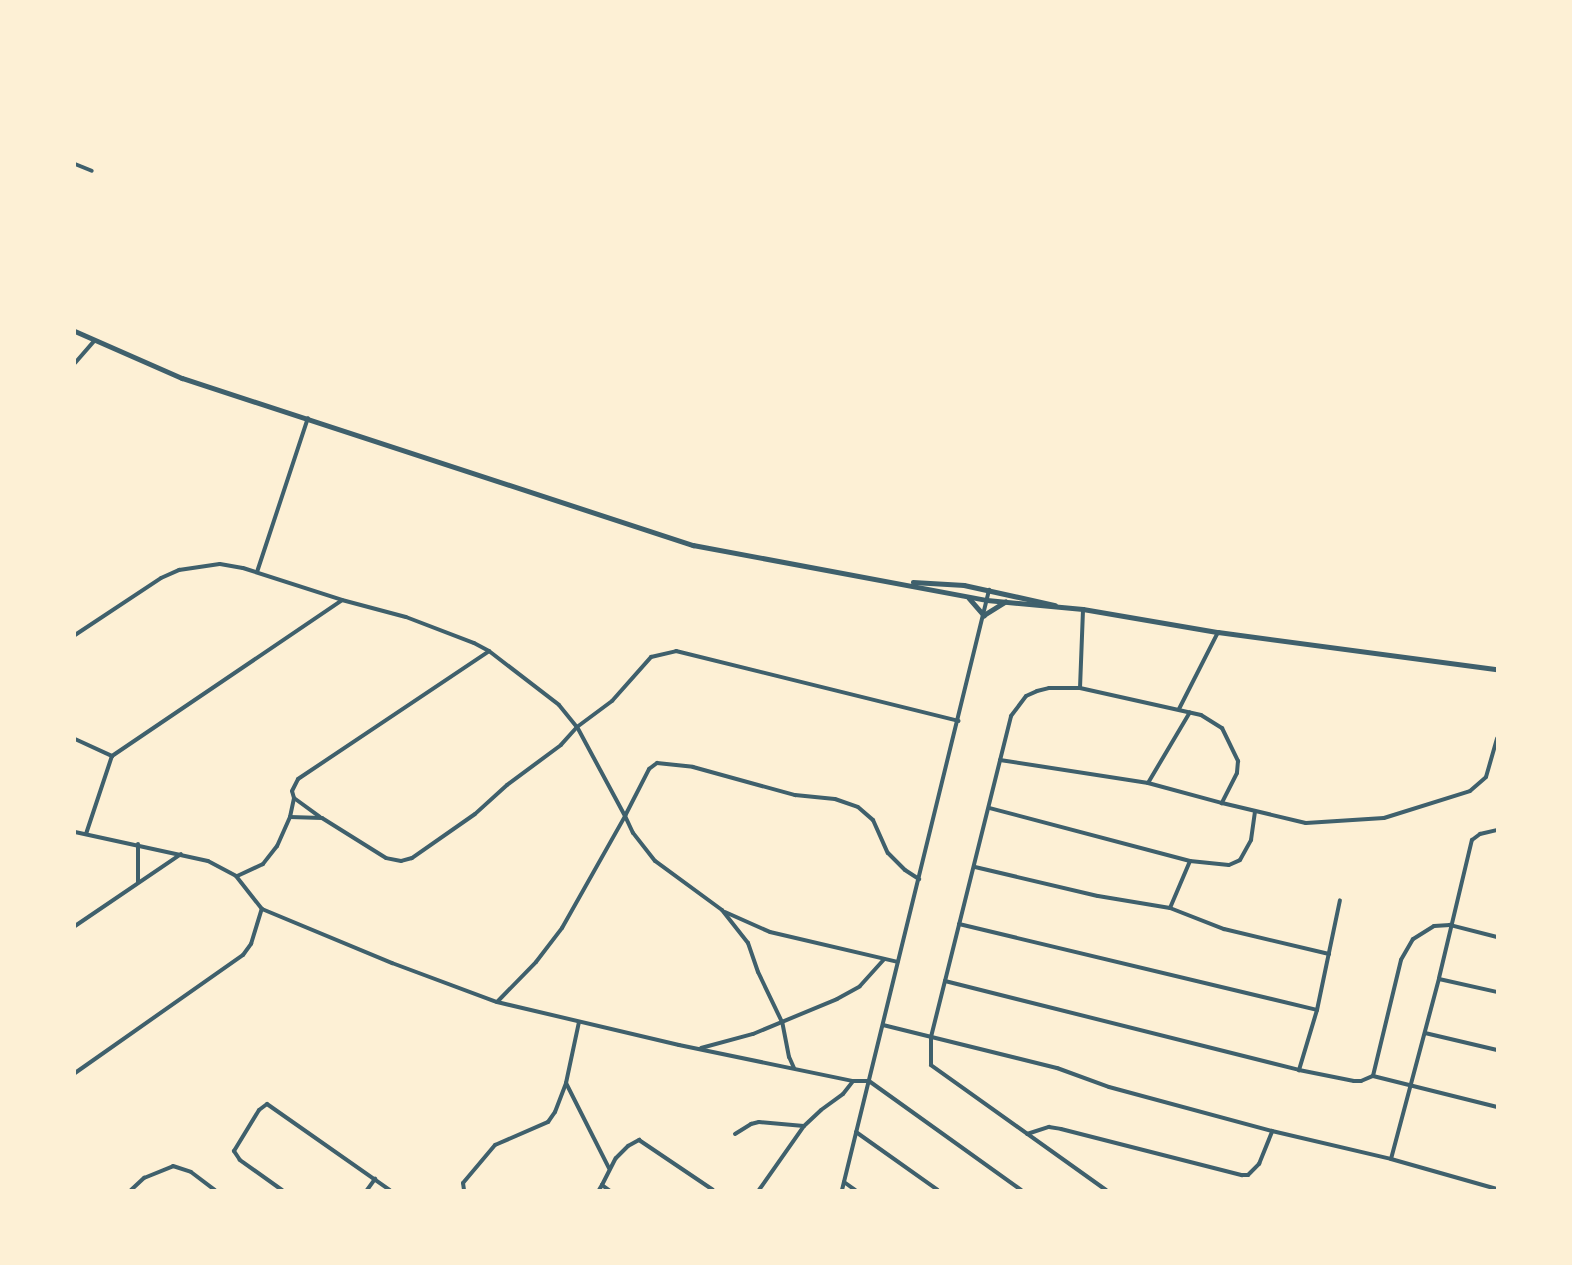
<!DOCTYPE html>
<style>
body{margin:0}
#map{position:relative;width:1572px;height:1265px;overflow:hidden;background:#fdf0d5;font-family:"Varela Round",sans-serif}
div>[style]{position:absolute}
[style*='--x']{left:calc(var(--x)*1px);top:calc(var(--y)*1px);width:calc(var(--w)*1px);rotate:calc(var(--a)*1deg)}
.minor>*{height:4px;margin:-2px;padding:0 2px;transform-origin:2px;border-radius:2px;background:#3f606c}
.tertiary>*{height:4.5px;margin:-2.25px;padding:0 2.25px;transform-origin:2.25px;border-radius:2.25px;background:#3f606c}
span{translate:-50% -50%;white-space:nowrap;text-align:center;line-height:1.15;-webkit-text-stroke:4.5px #fdf0d5;paint-order:stroke}
.frame{position:absolute;inset:0;border:76px solid #fdf0d5;pointer-events:none}
</style>
<div id="map">
<div class="minor">
<i style="--x:75;--y:164;--w:18;--a:22"></i>
<i style="--x:75;--y:363;--w:29;--a:-49"></i>
<i style="--x:257;--y:572;--w:162;--a:-71.7"></i>
<i style="--x:75;--y:635;--w:103;--a:-33.5"></i>
<i style="--x:161;--y:578;--w:20;--a:-24"></i>
<i style="--x:179;--y:570;--w:41;--a:-8.3"></i>
<i style="--x:220;--y:564;--w:23;--a:10"></i>
<i style="--x:243;--y:568;--w:104;--a:17.9"></i>
<i style="--x:342;--y:600;--w:66;--a:14.9"></i>
<i style="--x:406;--y:617;--w:73;--a:20.9"></i>
<i style="--x:474;--y:643;--w:17;--a:28"></i>
<i style="--x:489;--y:651;--w:88;--a:37.6"></i>
<i style="--x:559;--y:705;--w:28;--a:51"></i>
<i style="--x:577;--y:727;--w:24;--a:132"></i>
<i style="--x:561;--y:745;--w:67;--a:143.5"></i>
<i style="--x:507;--y:785;--w:43;--a:137.8"></i>
<i style="--x:475;--y:814;--w:77;--a:145.1"></i>
<i style="--x:412;--y:858;--w:11;--a:165"></i>
<i style="--x:401;--y:861;--w:15;--a:-169"></i>
<i style="--x:386;--y:858;--w:75;--a:-148"></i>
<i style="--x:322;--y:818;--w:32;--a:-178"></i>
<i style="--x:290;--y:817;--w:32;--a:114"></i>
<i style="--x:277;--y:846;--w:23;--a:128"></i>
<i style="--x:263;--y:864;--w:29;--a:155"></i>
<i style="--x:1080;--y:688;--w:79;--a:-87.8"></i>
<i style="--x:1179;--y:709;--w:86;--a:-63.1"></i>
<i style="--x:75;--y:739;--w:41;--a:24.7"></i>
<i style="--x:112;--y:756;--w:277;--a:-34.1"></i>
<i style="--x:1000;--y:760;--w:150;--a:8.8"></i>
<i style="--x:1148;--y:783;--w:82;--a:-59.4"></i>
<i style="--x:1148;--y:783;--w:77;--a:15.1"></i>
<i style="--x:294;--y:798;--w:32;--a:36"></i>
<i style="--x:290;--y:817;--w:19;--a:-78"></i>
<i style="--x:294;--y:798;--w:7;--a:-106"></i>
<i style="--x:292;--y:791;--w:13;--a:-63"></i>
<i style="--x:298;--y:779;--w:230;--a:-33.8"></i>
<i style="--x:75;--y:832;--w:136;--a:12.3"></i>
<i style="--x:208;--y:861;--w:32;--a:28"></i>
<i style="--x:236;--y:876;--w:42;--a:51.8"></i>
<i style="--x:262;--y:909;--w:141;--a:22.6"></i>
<i style="--x:392;--y:963;--w:112;--a:20.4"></i>
<i style="--x:497;--y:1002;--w:187;--a:13.3"></i>
<i style="--x:679;--y:1045;--w:178;--a:11.7"></i>
<i style="--x:853;--y:1081;--w:16;--a:0"></i>
<i style="--x:869;--y:1081;--w:187;--a:35.6"></i>
<i style="--x:86;--y:834;--w:82;--a:-71.6"></i>
<i style="--x:138;--y:844;--w:38;--a:90"></i>
<i style="--x:1190;--y:861;--w:39;--a:6"></i>
<i style="--x:1229;--y:865;--w:12;--a:-24"></i>
<i style="--x:1240;--y:860;--w:23;--a:-61"></i>
<i style="--x:1251;--y:840;--w:28;--a:-82"></i>
<i style="--x:975;--y:867;--w:126;--a:13.3"></i>
<i style="--x:1098;--y:896;--w:73;--a:9.5"></i>
<i style="--x:1170;--y:908;--w:51;--a:-66.9"></i>
<i style="--x:1190;--y:861;--w:207;--a:-165.2"></i>
<i style="--x:1170;--y:908;--w:58;--a:21.3"></i>
<i style="--x:1224;--y:929;--w:108;--a:13.4"></i>
<i style="--x:725;--y:912;--w:49;--a:24"></i>
<i style="--x:770;--y:932;--w:131;--a:13.2"></i>
<i style="--x:959;--y:924;--w:368;--a:13.5"></i>
<i style="--x:1317;--y:1010;--w:63;--a:106.7"></i>
<i style="--x:75;--y:926;--w:128;--a:-34.2"></i>
<i style="--x:1497;--y:937;--w:49;--a:-165.7"></i>
<i style="--x:1450;--y:925;--w:16;--a:176"></i>
<i style="--x:1434;--y:926;--w:25;--a:148"></i>
<i style="--x:1413;--y:939;--w:24;--a:120"></i>
<i style="--x:1401;--y:960;--w:119;--a:103.6"></i>
<i style="--x:1373;--y:1076;--w:128;--a:14"></i>
<i style="--x:1439;--y:978;--w:142;--a:-76.6"></i>
<i style="--x:1472;--y:840;--w:10;--a:-37"></i>
<i style="--x:1480;--y:834;--w:17;--a:-13"></i>
<i style="--x:945;--y:981;--w:273;--a:-76"></i>
<i style="--x:1011;--y:716;--w:25;--a:-53"></i>
<i style="--x:1026;--y:696;--w:12;--a:-24"></i>
<i style="--x:1037;--y:691;--w:12;--a:-14"></i>
<i style="--x:1049;--y:688;--w:31;--a:0"></i>
<i style="--x:1080;--y:688;--w:124;--a:12.6"></i>
<i style="--x:1201;--y:715;--w:25;--a:32"></i>
<i style="--x:1222;--y:728;--w:37;--a:64"></i>
<i style="--x:1238;--y:761;--w:12;--a:95"></i>
<i style="--x:1237;--y:773;--w:34;--a:117"></i>
<i style="--x:1222;--y:803;--w:86;--a:13.4"></i>
<i style="--x:1306;--y:823;--w:78;--a:-3.7"></i>
<i style="--x:1384;--y:818;--w:90;--a:-17.4"></i>
<i style="--x:1470;--y:791;--w:21;--a:-41"></i>
<i style="--x:1486;--y:777;--w:40;--a:-74"></i>
<i style="--x:498;--y:1001;--w:54;--a:-45.7"></i>
<i style="--x:536;--y:962;--w:43;--a:-52.6"></i>
<i style="--x:562;--y:928;--w:129;--a:-60.6"></i>
<i style="--x:625;--y:816;--w:101;--a:-118.3"></i>
<i style="--x:577;--y:727;--w:44;--a:-36.6"></i>
<i style="--x:612;--y:701;--w:59;--a:-48.4"></i>
<i style="--x:651;--y:657;--w:26;--a:-13"></i>
<i style="--x:676;--y:651;--w:291;--a:13.9"></i>
<i style="--x:1317;--y:1010;--w:112;--a:-78.2"></i>
<i style="--x:883;--y:1025;--w:179;--a:13.9"></i>
<i style="--x:1057;--y:1068;--w:55;--a:20.1"></i>
<i style="--x:1109;--y:1087;--w:169;--a:15.1"></i>
<i style="--x:1272;--y:1131;--w:122;--a:13.2"></i>
<i style="--x:1391;--y:1159;--w:110;--a:15.8"></i>
<i style="--x:1425;--y:1033;--w:74;--a:13.3"></i>
<i style="--x:701;--y:1048;--w:54;--a:-15.1"></i>
<i style="--x:753;--y:1034;--w:91;--a:-22.6"></i>
<i style="--x:837;--y:999;--w:26;--a:-29"></i>
<i style="--x:860;--y:986;--w:36;--a:-48"></i>
<i style="--x:794;--y:1068;--w:12;--a:-114"></i>
<i style="--x:789;--y:1057;--w:36;--a:-101"></i>
<i style="--x:782;--y:1022;--w:55;--a:-115.6"></i>
<i style="--x:758;--y:972;--w:31;--a:-109"></i>
<i style="--x:748;--y:943;--w:42;--a:-128.2"></i>
<i style="--x:722;--y:910;--w:83;--a:-143.8"></i>
<i style="--x:655;--y:861;--w:36;--a:-128"></i>
<i style="--x:633;--y:833;--w:19;--a:-115"></i>
<i style="--x:625;--y:816;--w:53;--a:-62.9"></i>
<i style="--x:649;--y:769;--w:10;--a:-37"></i>
<i style="--x:657;--y:763;--w:36;--a:6"></i>
<i style="--x:693;--y:767;--w:106;--a:15.4"></i>
<i style="--x:795;--y:795;--w:40;--a:5.7"></i>
<i style="--x:835;--y:799;--w:24;--a:19"></i>
<i style="--x:858;--y:807;--w:20;--a:41"></i>
<i style="--x:873;--y:820;--w:36;--a:66"></i>
<i style="--x:888;--y:853;--w:24;--a:45"></i>
<i style="--x:905;--y:870;--w:17;--a:33"></i>
<i style="--x:75;--y:1073;--w:205;--a:-35.1"></i>
<i style="--x:243;--y:955;--w:14;--a:-54"></i>
<i style="--x:251;--y:944;--w:37;--a:-73"></i>
<i style="--x:566;--y:1083;--w:95;--a:63.2"></i>
<i style="--x:856;--y:1132;--w:100;--a:35.3"></i>
<i style="--x:735;--y:1134;--w:19;--a:-32"></i>
<i style="--x:751;--y:1124;--w:8;--a:-14"></i>
<i style="--x:759;--y:1122;--w:45;--a:5.1"></i>
<i style="--x:1027;--y:1134;--w:23;--a:-18"></i>
<i style="--x:1049;--y:1127;--w:12;--a:9"></i>
<i style="--x:1061;--y:1129;--w:187;--a:14.3"></i>
<i style="--x:1242;--y:1175;--w:6;--a:0"></i>
<i style="--x:1248;--y:1175;--w:16;--a:-45"></i>
<i style="--x:1259;--y:1164;--w:35;--a:-68"></i>
<i style="--x:1391;--y:1159;--w:186;--a:-75.1"></i>
<i style="--x:1439;--y:979;--w:59;--a:12.6"></i>
<i style="--x:844;--y:1182;--w:14;--a:36"></i>
<i style="--x:602;--y:1185;--w:30;--a:-63"></i>
<i style="--x:616;--y:1158;--w:17;--a:-45"></i>
<i style="--x:628;--y:1146;--w:13;--a:-29"></i>
<i style="--x:639;--y:1140;--w:89;--a:34"></i>
<i style="--x:131;--y:1190;--w:18;--a:-43"></i>
<i style="--x:144;--y:1178;--w:31;--a:-22"></i>
<i style="--x:173;--y:1166;--w:19;--a:18"></i>
<i style="--x:191;--y:1172;--w:30;--a:37"></i>
<i style="--x:282;--y:1190;--w:52;--a:-144.5"></i>
<i style="--x:240;--y:1160;--w:11;--a:-124"></i>
<i style="--x:234;--y:1151;--w:48;--a:-58.6"></i>
<i style="--x:259;--y:1110;--w:10;--a:-37"></i>
<i style="--x:267;--y:1104;--w:150;--a:35"></i>
<i style="--x:367;--y:1190;--w:14;--a:-54"></i>
<i style="--x:464;--y:1190;--w:7;--a:-98"></i>
<i style="--x:463;--y:1183;--w:50;--a:-49.9"></i>
<i style="--x:495;--y:1145;--w:58;--a:-23.5"></i>
<i style="--x:548;--y:1122;--w:12;--a:-55"></i>
<i style="--x:555;--y:1112;--w:31;--a:-69"></i>
<i style="--x:566;--y:1083;--w:62;--a:-78"></i>
<i style="--x:599;--y:1190;--w:6;--a:-59"></i>
<i style="--x:602;--y:1185;--w:9;--a:36"></i>
<i style="--x:759;--y:1190;--w:78;--a:-54.9"></i>
<i style="--x:804;--y:1126;--w:23;--a:-43"></i>
<i style="--x:821;--y:1110;--w:27;--a:-36"></i>
<i style="--x:843;--y:1094;--w:16;--a:-52"></i>
<i style="--x:842;--y:1190;--w:618;--a:-76.23"></i>
<i style="--x:1106;--y:1190;--w:215;--a:-144.5"></i>
<i style="--x:931;--y:1065;--w:28;--a:-90"></i>
<i style="--x:931;--y:1037;--w:58;--a:-76"></i>
<i style="--x:945;--y:981;--w:365;--a:14.1"></i>
<i style="--x:1299;--y:1070;--w:56;--a:11.3"></i>
<i style="--x:1354;--y:1081;--w:7;--a:0"></i>
<i style="--x:1361;--y:1081;--w:13;--a:-23"></i>
</div>
<div class="tertiary">
<i style="--x:75;--y:331;--w:117;--a:23.7"></i>
<i style="--x:182;--y:378;--w:538;--a:18.1"></i>
<i style="--x:693;--y:545;--w:299;--a:10.6"></i>
<i style="--x:987;--y:600;--w:96;--a:5.4"></i>
<i style="--x:1083;--y:609;--w:137;--a:9.7"></i>
<i style="--x:1218;--y:632;--w:281;--a:7.6"></i>
<i style="--x:913;--y:582;--w:51;--a:3.4"></i>
<i style="--x:964;--y:585;--w:93;--a:12.4"></i>
<i style="--x:969;--y:598;--w:23;--a:49"></i>
<i style="--x:984;--y:615;--w:25;--a:-32"></i>
</div>
<div class="frame"></div>
</div>
